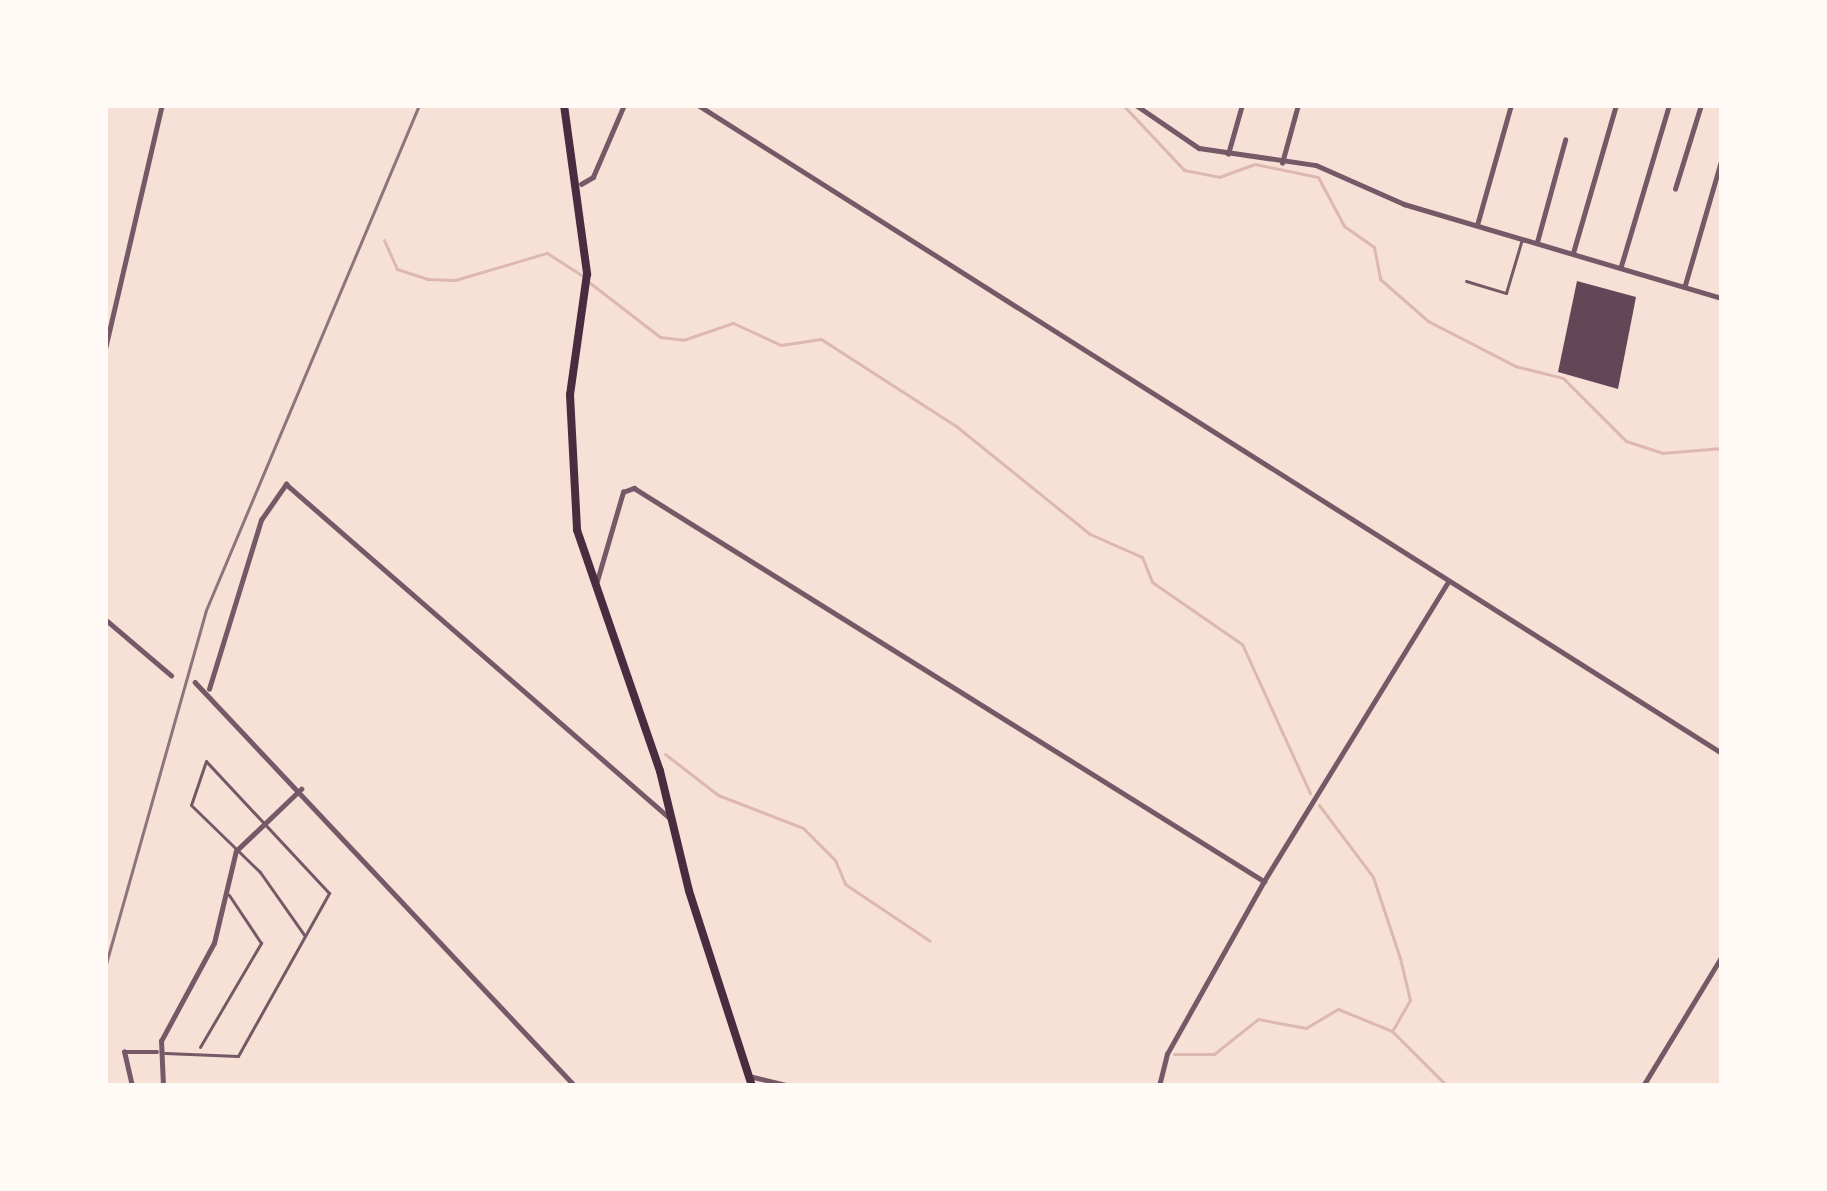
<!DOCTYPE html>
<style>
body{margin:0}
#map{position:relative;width:1827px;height:1191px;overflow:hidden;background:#f7e1d7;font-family:"PT Sans",sans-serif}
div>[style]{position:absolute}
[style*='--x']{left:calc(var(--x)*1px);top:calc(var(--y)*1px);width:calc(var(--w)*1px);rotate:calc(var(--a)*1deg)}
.stream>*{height:3px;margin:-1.5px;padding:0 1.5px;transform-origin:1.5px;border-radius:1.5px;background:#dcb8b0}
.building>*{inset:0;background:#644757}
.service>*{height:3px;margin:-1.5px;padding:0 1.5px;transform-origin:1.5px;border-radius:1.5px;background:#755966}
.minor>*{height:4.5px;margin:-2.25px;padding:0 2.25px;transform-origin:2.25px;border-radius:2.25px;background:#755966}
.secondary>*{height:8px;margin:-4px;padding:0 4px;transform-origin:4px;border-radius:4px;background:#4a2c40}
.rail>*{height:3px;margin:-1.5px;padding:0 1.5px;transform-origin:1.5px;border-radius:1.5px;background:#8f747c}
span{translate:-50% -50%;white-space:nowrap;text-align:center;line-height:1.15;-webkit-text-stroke:9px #fffaf5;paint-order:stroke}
.frame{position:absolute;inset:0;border:108px solid #fffaf5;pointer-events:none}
</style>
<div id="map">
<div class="stream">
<i style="--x:1123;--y:105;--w:89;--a:46.8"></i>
<i style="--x:1184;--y:170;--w:36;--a:11"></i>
<i style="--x:1219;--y:177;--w:38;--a:-20"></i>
<i style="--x:1255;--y:164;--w:64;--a:11.7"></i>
<i style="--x:1318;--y:177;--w:55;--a:62"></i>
<i style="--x:1344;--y:226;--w:37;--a:35"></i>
<i style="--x:1374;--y:247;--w:33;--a:79"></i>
<i style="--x:1380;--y:279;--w:64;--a:41.2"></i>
<i style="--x:1428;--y:321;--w:98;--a:27.3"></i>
<i style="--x:1515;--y:366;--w:49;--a:14"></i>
<i style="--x:1563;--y:378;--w:89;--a:45"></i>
<i style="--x:1626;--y:441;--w:38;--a:18"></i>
<i style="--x:1662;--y:453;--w:60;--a:-4.8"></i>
<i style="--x:384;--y:240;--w:32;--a:66"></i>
<i style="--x:397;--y:269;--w:32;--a:18"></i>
<i style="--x:427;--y:279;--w:28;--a:2"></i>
<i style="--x:455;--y:280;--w:96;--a:-16.4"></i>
<i style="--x:547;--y:253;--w:43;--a:32.6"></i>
<i style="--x:590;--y:283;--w:88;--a:37.6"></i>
<i style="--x:660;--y:337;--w:23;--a:7"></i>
<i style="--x:683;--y:340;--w:53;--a:-18.8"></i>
<i style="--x:733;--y:323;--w:53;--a:24.6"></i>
<i style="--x:781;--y:345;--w:40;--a:-8.5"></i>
<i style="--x:821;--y:339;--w:161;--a:32.8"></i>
<i style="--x:956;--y:426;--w:172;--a:38.9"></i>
<i style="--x:1090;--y:534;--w:57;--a:23.9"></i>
<i style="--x:1142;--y:557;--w:27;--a:68"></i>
<i style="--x:1152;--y:582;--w:109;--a:34.6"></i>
<i style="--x:1242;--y:644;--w:164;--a:65.5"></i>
<i style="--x:665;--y:754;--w:67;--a:37.7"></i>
<i style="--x:718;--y:795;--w:91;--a:21.2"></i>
<i style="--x:803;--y:828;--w:45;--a:45"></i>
<i style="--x:835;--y:860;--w:26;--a:67"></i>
<i style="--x:845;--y:884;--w:102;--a:33.8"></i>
<i style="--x:1319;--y:805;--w:90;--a:53.1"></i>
<i style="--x:1373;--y:877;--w:85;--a:71.6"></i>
<i style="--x:1400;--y:958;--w:43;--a:76.6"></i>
<i style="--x:1410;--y:1000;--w:34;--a:120"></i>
<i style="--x:1174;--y:1054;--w:40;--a:0"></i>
<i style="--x:1214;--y:1054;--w:56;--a:-38.5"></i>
<i style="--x:1258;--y:1019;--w:49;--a:10.6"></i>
<i style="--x:1306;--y:1028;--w:37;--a:-31"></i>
<i style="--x:1338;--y:1009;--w:58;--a:22.2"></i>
<i style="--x:1392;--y:1031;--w:78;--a:45"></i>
</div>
<div class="building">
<i style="clip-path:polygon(1577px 281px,1636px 297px,1618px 389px,1558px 372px)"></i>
</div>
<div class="service">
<i style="--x:1466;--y:281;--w:42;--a:16.7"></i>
<i style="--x:1506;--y:293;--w:56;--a:-73.5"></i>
<i style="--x:200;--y:1047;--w:121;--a:-59.6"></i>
<i style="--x:261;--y:943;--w:58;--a:-123.7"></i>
<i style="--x:165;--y:1053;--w:73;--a:2.4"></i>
<i style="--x:238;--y:1056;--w:187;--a:-60.8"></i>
<i style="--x:329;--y:893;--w:180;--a:-133"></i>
<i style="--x:206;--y:761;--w:46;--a:108.8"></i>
<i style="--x:191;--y:805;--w:96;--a:44.2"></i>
<i style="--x:260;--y:872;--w:78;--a:54.9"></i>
</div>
<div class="minor">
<i style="--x:698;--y:105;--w:1212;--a:32.33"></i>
<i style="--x:1136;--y:105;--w:76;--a:34.3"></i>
<i style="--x:1199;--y:148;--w:118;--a:8.3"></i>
<i style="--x:1316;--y:165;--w:96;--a:23.9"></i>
<i style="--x:1404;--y:204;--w:332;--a:16.5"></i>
<i style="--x:1228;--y:154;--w:51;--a:-74.1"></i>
<i style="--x:1282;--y:163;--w:60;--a:-74.6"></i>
<i style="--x:581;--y:184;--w:14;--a:-30"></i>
<i style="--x:593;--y:177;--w:78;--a:-66.7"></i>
<i style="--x:1675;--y:189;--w:88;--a:-72.8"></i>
<i style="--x:1477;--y:225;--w:125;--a:-74.2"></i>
<i style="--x:1537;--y:242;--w:106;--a:-74.6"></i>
<i style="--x:1573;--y:253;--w:154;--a:-73.8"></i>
<i style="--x:1621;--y:266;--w:168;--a:-73.4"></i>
<i style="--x:1685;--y:285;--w:132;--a:-73.8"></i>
<i style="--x:105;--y:349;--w:251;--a:-76.9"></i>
<i style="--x:597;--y:581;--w:93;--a:-73.7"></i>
<i style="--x:623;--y:492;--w:12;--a:-20"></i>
<i style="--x:634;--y:488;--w:743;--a:31.96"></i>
<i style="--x:105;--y:619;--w:87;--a:40.3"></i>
<i style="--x:195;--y:682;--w:555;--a:46.75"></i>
<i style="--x:209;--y:689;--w:177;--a:-72.9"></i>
<i style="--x:261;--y:520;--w:44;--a:-55.2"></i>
<i style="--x:286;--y:484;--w:510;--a:41.03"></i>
<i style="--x:749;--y:1076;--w:43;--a:13.4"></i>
<i style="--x:132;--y:1086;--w:35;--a:-103"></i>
<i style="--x:124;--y:1052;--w:33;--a:0"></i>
<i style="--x:163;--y:1086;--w:45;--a:-92.5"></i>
<i style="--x:161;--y:1041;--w:111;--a:-61.6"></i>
<i style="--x:214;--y:943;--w:95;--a:-76.6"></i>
<i style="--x:236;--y:851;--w:90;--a:-43.6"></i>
<i style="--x:1159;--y:1086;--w:33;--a:-76"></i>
<i style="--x:1167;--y:1054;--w:198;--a:-60.7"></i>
<i style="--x:1264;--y:881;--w:351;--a:-58.4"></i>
<i style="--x:1643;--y:1086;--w:152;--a:-58.7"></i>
</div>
<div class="secondary">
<i style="--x:564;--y:105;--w:171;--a:82.2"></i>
<i style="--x:587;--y:274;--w:122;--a:98"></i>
<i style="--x:570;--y:395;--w:135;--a:87"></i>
<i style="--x:577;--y:530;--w:255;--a:71"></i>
<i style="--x:660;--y:771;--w:123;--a:76.4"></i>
<i style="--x:689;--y:891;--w:205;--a:72.1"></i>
</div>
<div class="rail">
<i style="--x:105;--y:967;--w:371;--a:-74.2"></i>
<i style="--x:206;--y:610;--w:548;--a:-67.13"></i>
</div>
<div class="frame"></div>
</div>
